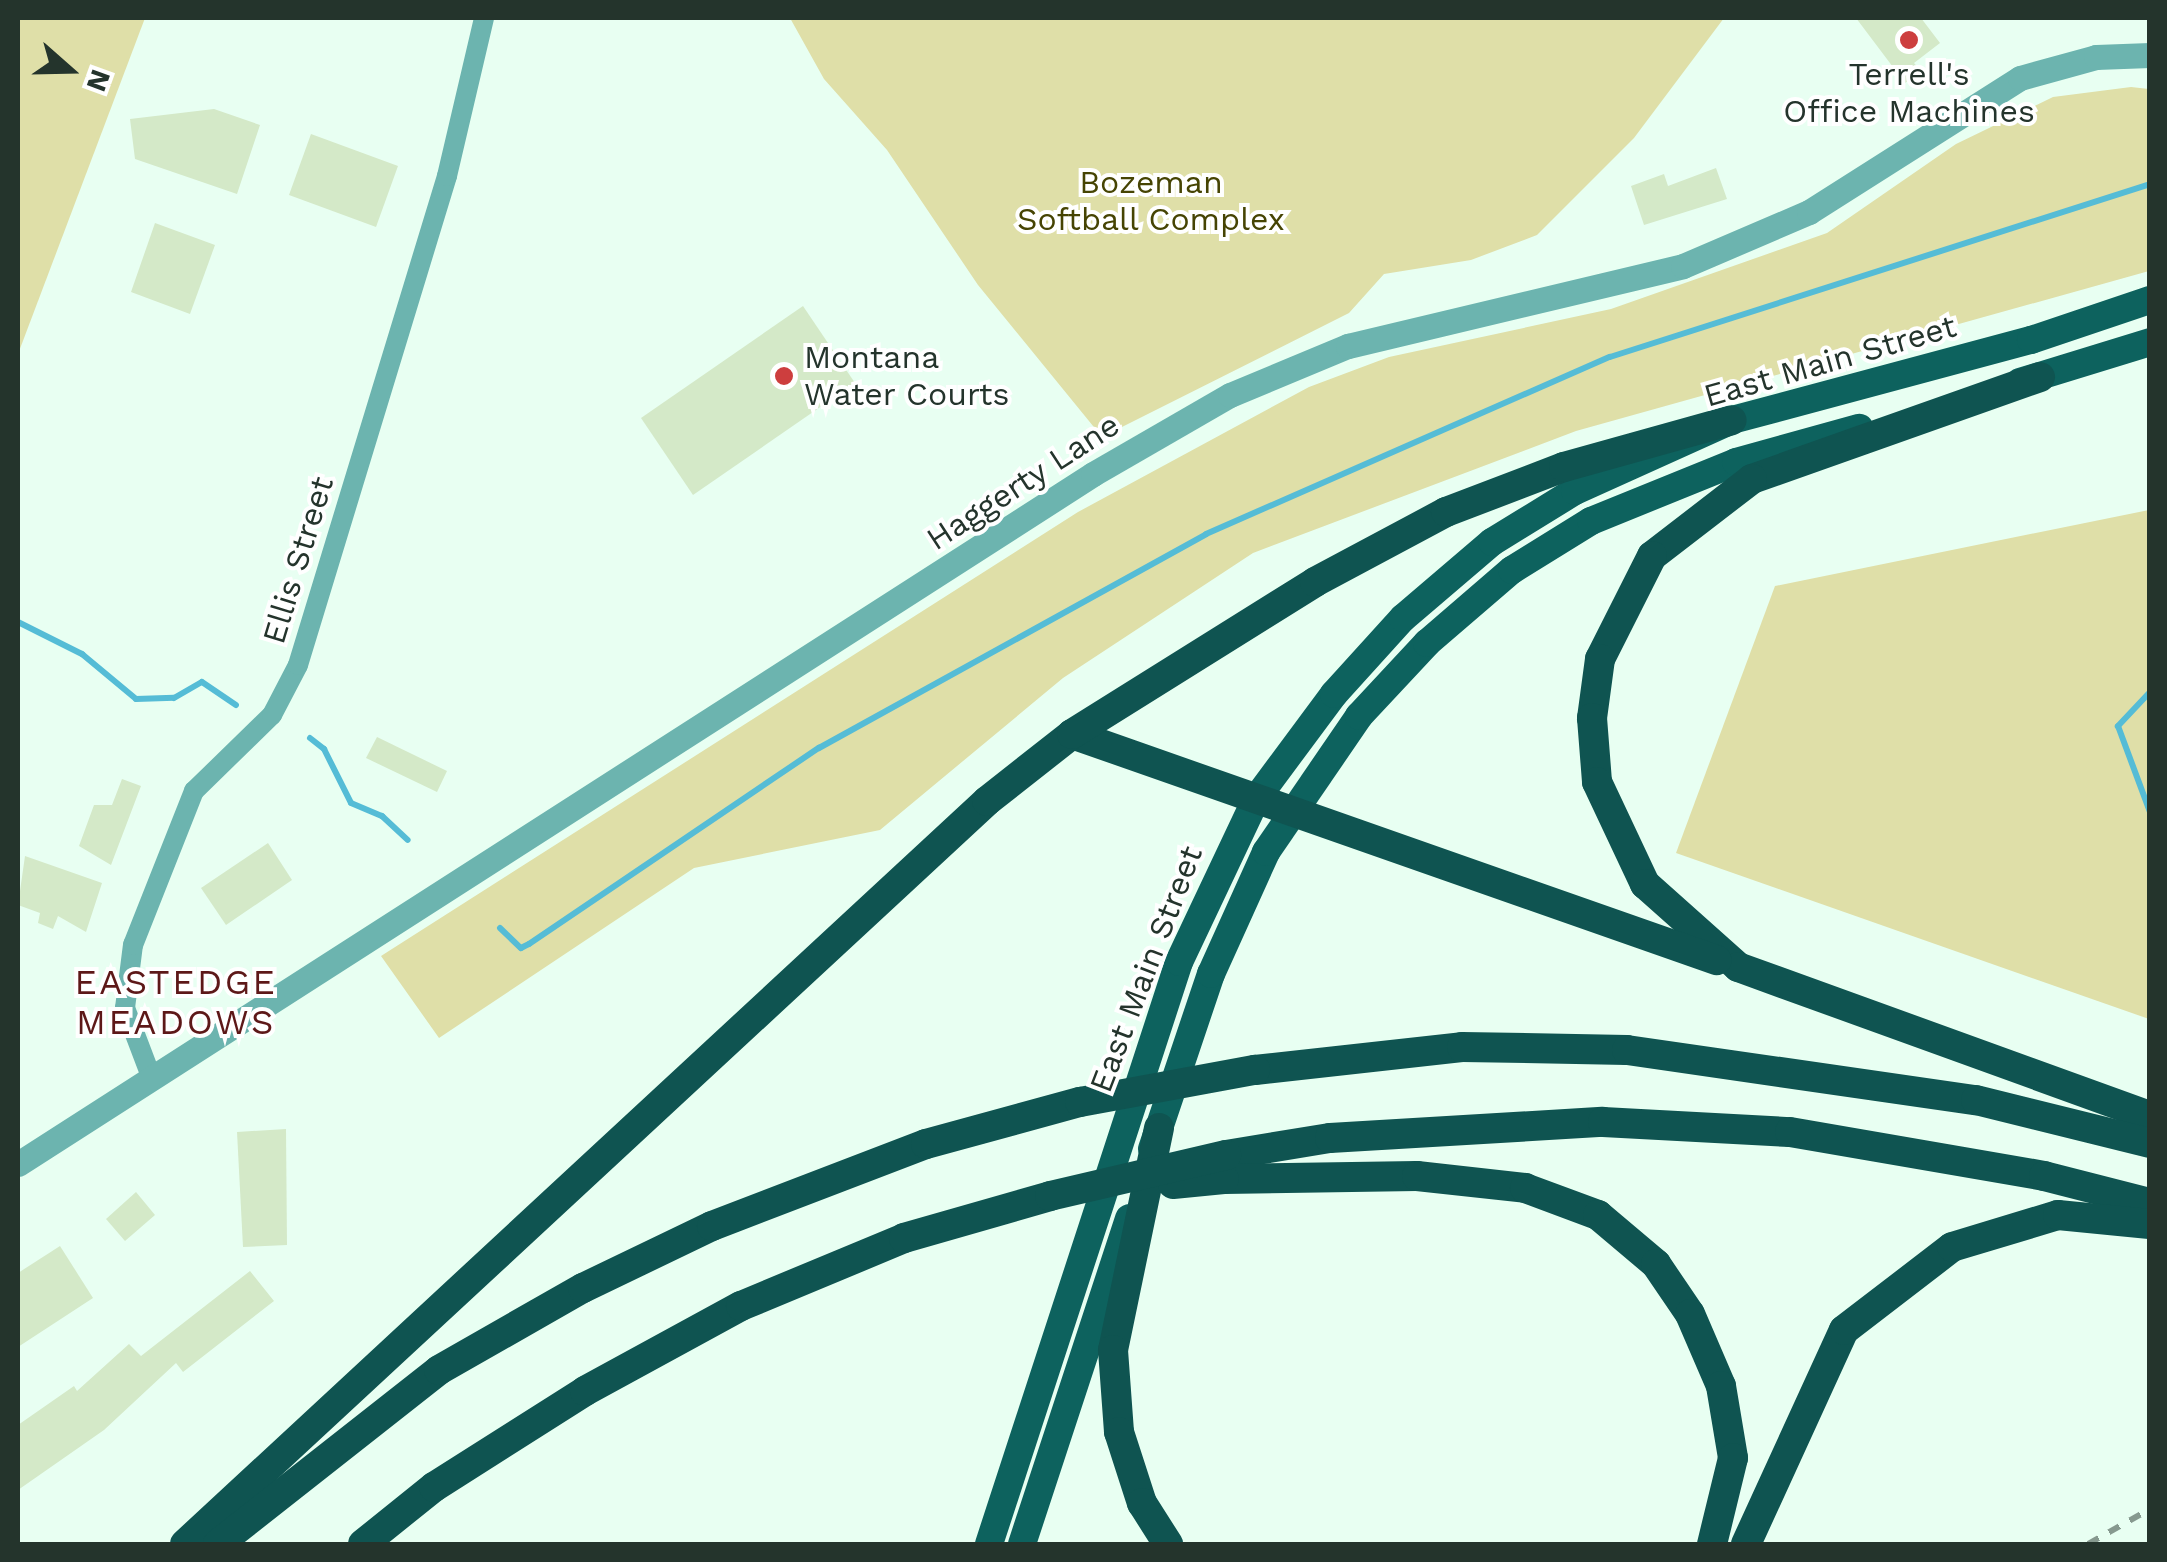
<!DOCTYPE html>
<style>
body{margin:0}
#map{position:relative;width:2167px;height:1562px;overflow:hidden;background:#e8fff2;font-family:"Work Sans",sans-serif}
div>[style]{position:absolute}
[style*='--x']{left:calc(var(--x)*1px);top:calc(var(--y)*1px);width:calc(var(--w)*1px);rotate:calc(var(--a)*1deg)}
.green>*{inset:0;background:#dfdfa8}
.stream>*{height:6px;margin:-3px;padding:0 3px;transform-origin:3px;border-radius:3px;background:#55bcd6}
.building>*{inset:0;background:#d4e9c8}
.minor>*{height:20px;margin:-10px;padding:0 10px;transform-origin:10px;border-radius:10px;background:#6cb4af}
.tertiary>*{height:25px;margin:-12.5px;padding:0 12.5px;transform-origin:12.5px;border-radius:12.5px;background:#6cb4af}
.trunk>*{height:28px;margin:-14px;padding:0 14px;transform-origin:14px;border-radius:14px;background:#0d625e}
.motorway>*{height:30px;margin:-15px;padding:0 15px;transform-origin:15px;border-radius:15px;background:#0f5451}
.rail>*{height:6px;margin-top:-3px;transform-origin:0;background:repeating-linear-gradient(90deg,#86998f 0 12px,transparent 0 24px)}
.motorway-bridge>*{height:30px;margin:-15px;padding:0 15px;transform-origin:15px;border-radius:15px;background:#0f5451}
.dots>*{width:28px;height:28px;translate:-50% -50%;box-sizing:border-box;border:5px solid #fff;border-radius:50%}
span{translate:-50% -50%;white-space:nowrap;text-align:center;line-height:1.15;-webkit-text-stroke:8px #fff;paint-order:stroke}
.poi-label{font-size:32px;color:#24342c}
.left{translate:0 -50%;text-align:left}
.park-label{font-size:32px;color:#464403}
.street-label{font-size:32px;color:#24342c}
.neighbourhood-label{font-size:35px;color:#5d1818;letter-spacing:2.5px}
.frame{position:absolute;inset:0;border:20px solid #24342c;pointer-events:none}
.north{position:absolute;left:20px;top:20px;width:100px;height:100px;-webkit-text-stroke:8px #fff;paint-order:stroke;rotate:110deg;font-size:28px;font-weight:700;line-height:40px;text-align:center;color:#24342c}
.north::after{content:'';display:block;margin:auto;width:35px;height:45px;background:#24342c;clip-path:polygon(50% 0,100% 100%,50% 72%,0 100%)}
</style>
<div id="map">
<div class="green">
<i style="clip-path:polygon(18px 18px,145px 18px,18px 354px)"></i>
<i style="clip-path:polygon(790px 18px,1724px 18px,1634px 138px,1537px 235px,1471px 260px,1384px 274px,1349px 313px,1102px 437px,978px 285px,887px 150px,824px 79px)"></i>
<i style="clip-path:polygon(2131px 87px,2149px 89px,2149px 271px,1576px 431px,1253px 553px,1063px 678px,880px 830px,694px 868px,439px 1038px,381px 956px,1078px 512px,1309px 387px,1389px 357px,1611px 309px,1827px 233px,1956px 144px,2053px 97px)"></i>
<i style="clip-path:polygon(2149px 510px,2149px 1019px,1676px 853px,1775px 586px)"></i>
</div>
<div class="stream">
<i style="--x:18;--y:622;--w:72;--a:26.6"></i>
<i style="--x:82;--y:654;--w:70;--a:39.8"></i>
<i style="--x:136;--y:699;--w:38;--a:-2"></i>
<i style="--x:174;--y:698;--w:32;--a:-30"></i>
<i style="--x:202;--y:682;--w:41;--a:34.1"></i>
<i style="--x:2150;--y:692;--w:47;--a:133.3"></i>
<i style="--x:2118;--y:726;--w:92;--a:69.6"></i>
<i style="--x:310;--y:738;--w:18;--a:38"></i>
<i style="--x:324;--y:749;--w:60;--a:63.4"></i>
<i style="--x:351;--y:803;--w:34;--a:23"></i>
<i style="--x:382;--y:816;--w:35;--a:43"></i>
<i style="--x:500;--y:928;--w:29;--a:44"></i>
<i style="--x:521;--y:948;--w:9;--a:-27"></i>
<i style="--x:529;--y:944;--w:350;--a:-34.1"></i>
<i style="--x:819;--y:748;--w:442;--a:-28.9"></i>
<i style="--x:1206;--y:534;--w:441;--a:-23.7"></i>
<i style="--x:1610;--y:357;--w:567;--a:-17.76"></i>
</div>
<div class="building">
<i style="clip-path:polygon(1856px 18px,1921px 18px,1940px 43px,1914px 63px,1921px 71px,1905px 83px)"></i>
<i style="clip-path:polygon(214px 109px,260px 125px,237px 194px,135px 159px,130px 119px)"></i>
<i style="clip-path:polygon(311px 134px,398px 166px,376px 227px,289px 195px)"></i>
<i style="clip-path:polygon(1716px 168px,1727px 199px,1644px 225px,1631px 186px,1664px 174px,1668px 186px)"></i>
<i style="clip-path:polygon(155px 223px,215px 245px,190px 314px,131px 292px)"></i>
<i style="clip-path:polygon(803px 306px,855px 383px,693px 495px,641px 418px)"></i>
<i style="clip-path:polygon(377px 737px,447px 771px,437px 792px,366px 758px)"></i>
<i style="clip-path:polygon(122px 779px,141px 786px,111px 865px,79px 846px,94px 805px,112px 805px)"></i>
<i style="clip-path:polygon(268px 843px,292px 880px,226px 925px,201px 888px)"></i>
<i style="clip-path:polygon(25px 856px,102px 883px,86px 932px,58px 916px,53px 929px,38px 923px,40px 913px,18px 905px)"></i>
<i style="clip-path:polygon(286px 1129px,287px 1245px,243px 1247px,237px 1132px)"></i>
<i style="clip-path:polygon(136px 1192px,155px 1215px,125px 1241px,106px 1219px)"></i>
<i style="clip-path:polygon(60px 1246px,93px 1298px,18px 1347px,18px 1273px)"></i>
<i style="clip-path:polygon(250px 1271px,274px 1301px,183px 1372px,176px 1363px,104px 1430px,18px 1490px,18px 1425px,74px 1386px,77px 1391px,129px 1344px,141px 1356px)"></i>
</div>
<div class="minor">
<i style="--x:152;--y:1079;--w:76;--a:-110.8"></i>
<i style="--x:125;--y:1008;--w:64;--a:-82.8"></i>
<i style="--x:133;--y:945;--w:166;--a:-68.4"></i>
<i style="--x:194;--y:791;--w:109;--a:-44.3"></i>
<i style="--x:272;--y:715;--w:56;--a:-62.5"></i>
<i style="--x:298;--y:665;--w:511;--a:-73.05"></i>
<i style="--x:447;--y:176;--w:162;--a:-76.8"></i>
</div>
<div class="tertiary">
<i style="--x:18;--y:1164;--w:1277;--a:-32.69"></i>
<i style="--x:1093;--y:474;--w:158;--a:-30"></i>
<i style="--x:1230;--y:395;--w:128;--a:-22.6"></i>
<i style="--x:1348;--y:346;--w:344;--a:-13.4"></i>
<i style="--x:1683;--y:266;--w:137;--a:-23.2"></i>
<i style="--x:1809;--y:212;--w:250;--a:-32.4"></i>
<i style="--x:2020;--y:78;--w:79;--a:-15.4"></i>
<i style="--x:2096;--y:57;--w:54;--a:-2.1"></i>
</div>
<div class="trunk">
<i style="--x:2020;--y:382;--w:136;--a:-17.1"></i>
<i style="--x:1152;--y:1149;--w:185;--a:-71.4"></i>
<i style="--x:1211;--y:974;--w:134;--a:-65.7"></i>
<i style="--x:1266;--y:852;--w:165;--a:-55.6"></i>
<i style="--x:1359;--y:716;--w:100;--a:-47"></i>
<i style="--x:1427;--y:643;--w:112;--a:-40.7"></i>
<i style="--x:1512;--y:570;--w:93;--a:-31.8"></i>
<i style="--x:1591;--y:521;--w:157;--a:-22.1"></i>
<i style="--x:1736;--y:462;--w:128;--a:-15.5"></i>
<i style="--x:989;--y:1544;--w:612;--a:-71.92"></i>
<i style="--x:1179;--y:962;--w:180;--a:-64.7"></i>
<i style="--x:1256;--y:799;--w:131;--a:-53.4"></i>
<i style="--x:1334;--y:694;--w:103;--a:-47.8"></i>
<i style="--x:1403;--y:618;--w:117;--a:-40.5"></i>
<i style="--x:1492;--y:542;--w:97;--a:-31.6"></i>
<i style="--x:1575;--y:491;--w:172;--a:-24.3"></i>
<i style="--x:1732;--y:420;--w:310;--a:-15"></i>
<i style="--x:2031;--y:340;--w:126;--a:-18.6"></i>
<i style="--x:1022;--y:1544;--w:343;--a:-71.8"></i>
</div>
<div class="motorway">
<i style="--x:2040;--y:377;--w:306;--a:160.5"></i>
<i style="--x:1752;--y:479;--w:126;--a:142.4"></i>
<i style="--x:1652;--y:556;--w:115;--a:116.8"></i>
<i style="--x:1600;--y:659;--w:60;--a:97.7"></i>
<i style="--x:1592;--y:718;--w:64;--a:85.5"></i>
<i style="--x:1597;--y:782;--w:113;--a:64.8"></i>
<i style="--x:1645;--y:884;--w:125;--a:41.7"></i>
<i style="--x:1738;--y:967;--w:438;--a:19.9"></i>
<i style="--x:1072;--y:734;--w:683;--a:19.34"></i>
<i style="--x:1255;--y:1070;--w:208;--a:-6.3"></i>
<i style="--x:1462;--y:1047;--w:165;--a:1"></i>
<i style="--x:1627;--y:1050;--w:353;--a:8.2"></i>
<i style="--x:1976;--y:1100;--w:179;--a:13.9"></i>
<i style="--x:1159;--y:1128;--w:227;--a:101.7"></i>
<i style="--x:1113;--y:1350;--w:82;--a:85.8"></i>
<i style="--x:1119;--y:1432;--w:75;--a:72.1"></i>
<i style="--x:1142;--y:1503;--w:49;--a:57.6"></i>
<i style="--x:1226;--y:1155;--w:105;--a:-9.3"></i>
<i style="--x:1330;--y:1138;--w:273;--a:-3.4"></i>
<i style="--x:1603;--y:1122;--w:187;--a:3.1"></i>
<i style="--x:1790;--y:1132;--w:258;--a:9.8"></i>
<i style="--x:2044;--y:1176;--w:109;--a:14.3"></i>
<i style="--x:1224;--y:1179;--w:193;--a:-0.9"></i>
<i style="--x:1417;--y:1176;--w:109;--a:6.3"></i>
<i style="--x:1525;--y:1188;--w:78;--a:20.3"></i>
<i style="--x:1598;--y:1215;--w:76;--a:40.2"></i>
<i style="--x:1656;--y:1264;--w:60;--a:55.8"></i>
<i style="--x:1690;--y:1314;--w:78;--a:66.7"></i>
<i style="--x:1721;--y:1386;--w:73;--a:80.5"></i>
<i style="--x:1733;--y:1458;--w:89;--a:103.7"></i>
<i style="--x:185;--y:1544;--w:1093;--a:-42.81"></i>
<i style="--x:987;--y:801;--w:108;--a:-38.2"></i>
<i style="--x:1072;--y:734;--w:287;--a:-32"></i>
<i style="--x:1315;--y:582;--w:149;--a:-28.1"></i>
<i style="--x:1446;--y:512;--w:126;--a:-20.9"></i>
<i style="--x:1564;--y:467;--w:174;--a:-15.6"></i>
<i style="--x:218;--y:1544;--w:281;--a:-38.2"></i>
<i style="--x:439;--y:1370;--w:166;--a:-29.7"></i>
<i style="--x:583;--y:1288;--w:143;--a:-25.7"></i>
<i style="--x:712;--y:1226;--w:229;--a:-21"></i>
<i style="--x:926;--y:1144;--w:160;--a:-15.3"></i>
<i style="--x:363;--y:1544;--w:91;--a:-38.8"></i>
<i style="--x:434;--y:1487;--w:179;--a:-32.4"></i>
<i style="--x:585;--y:1391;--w:178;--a:-28.6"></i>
<i style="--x:741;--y:1306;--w:177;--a:-22.6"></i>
<i style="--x:904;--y:1238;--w:152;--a:-16"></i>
<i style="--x:1746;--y:1544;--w:235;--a:-65.4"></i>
<i style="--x:1844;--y:1330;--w:136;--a:-37.5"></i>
<i style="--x:1952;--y:1247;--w:111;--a:-16.8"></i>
<i style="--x:2058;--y:1215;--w:92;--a:5.6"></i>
</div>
<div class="rail">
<i style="--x:2088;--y:1544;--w:71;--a:-29.4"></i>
</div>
<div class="motorway-bridge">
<i style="--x:1080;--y:1102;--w:178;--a:-10.4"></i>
<i style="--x:1173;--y:1184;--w:51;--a:-5.6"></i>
<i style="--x:1050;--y:1196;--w:181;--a:-13.1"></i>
</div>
<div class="dots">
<i style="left:1909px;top:40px;background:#cd3e3e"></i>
<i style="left:784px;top:376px;background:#cd3e3e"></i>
</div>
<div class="poi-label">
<span style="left:1909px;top:93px">Terrell's<br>Office Machines</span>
<span class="left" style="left:804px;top:376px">Montana<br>Water Courts</span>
</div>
<div class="park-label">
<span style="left:1151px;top:201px">Bozeman<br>Softball Complex</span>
</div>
<div class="street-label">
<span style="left:1830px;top:361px;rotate:-16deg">East Main Street</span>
<span style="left:1023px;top:482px;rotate:-33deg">Haggerty Lane</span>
<span style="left:298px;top:560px;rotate:-73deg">Ellis Street</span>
<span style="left:1146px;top:969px;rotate:-69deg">East Main Street</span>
</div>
<div class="neighbourhood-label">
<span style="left:176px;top:1002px">EASTEDGE<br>MEADOWS</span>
</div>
<div class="frame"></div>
<div class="north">N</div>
</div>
